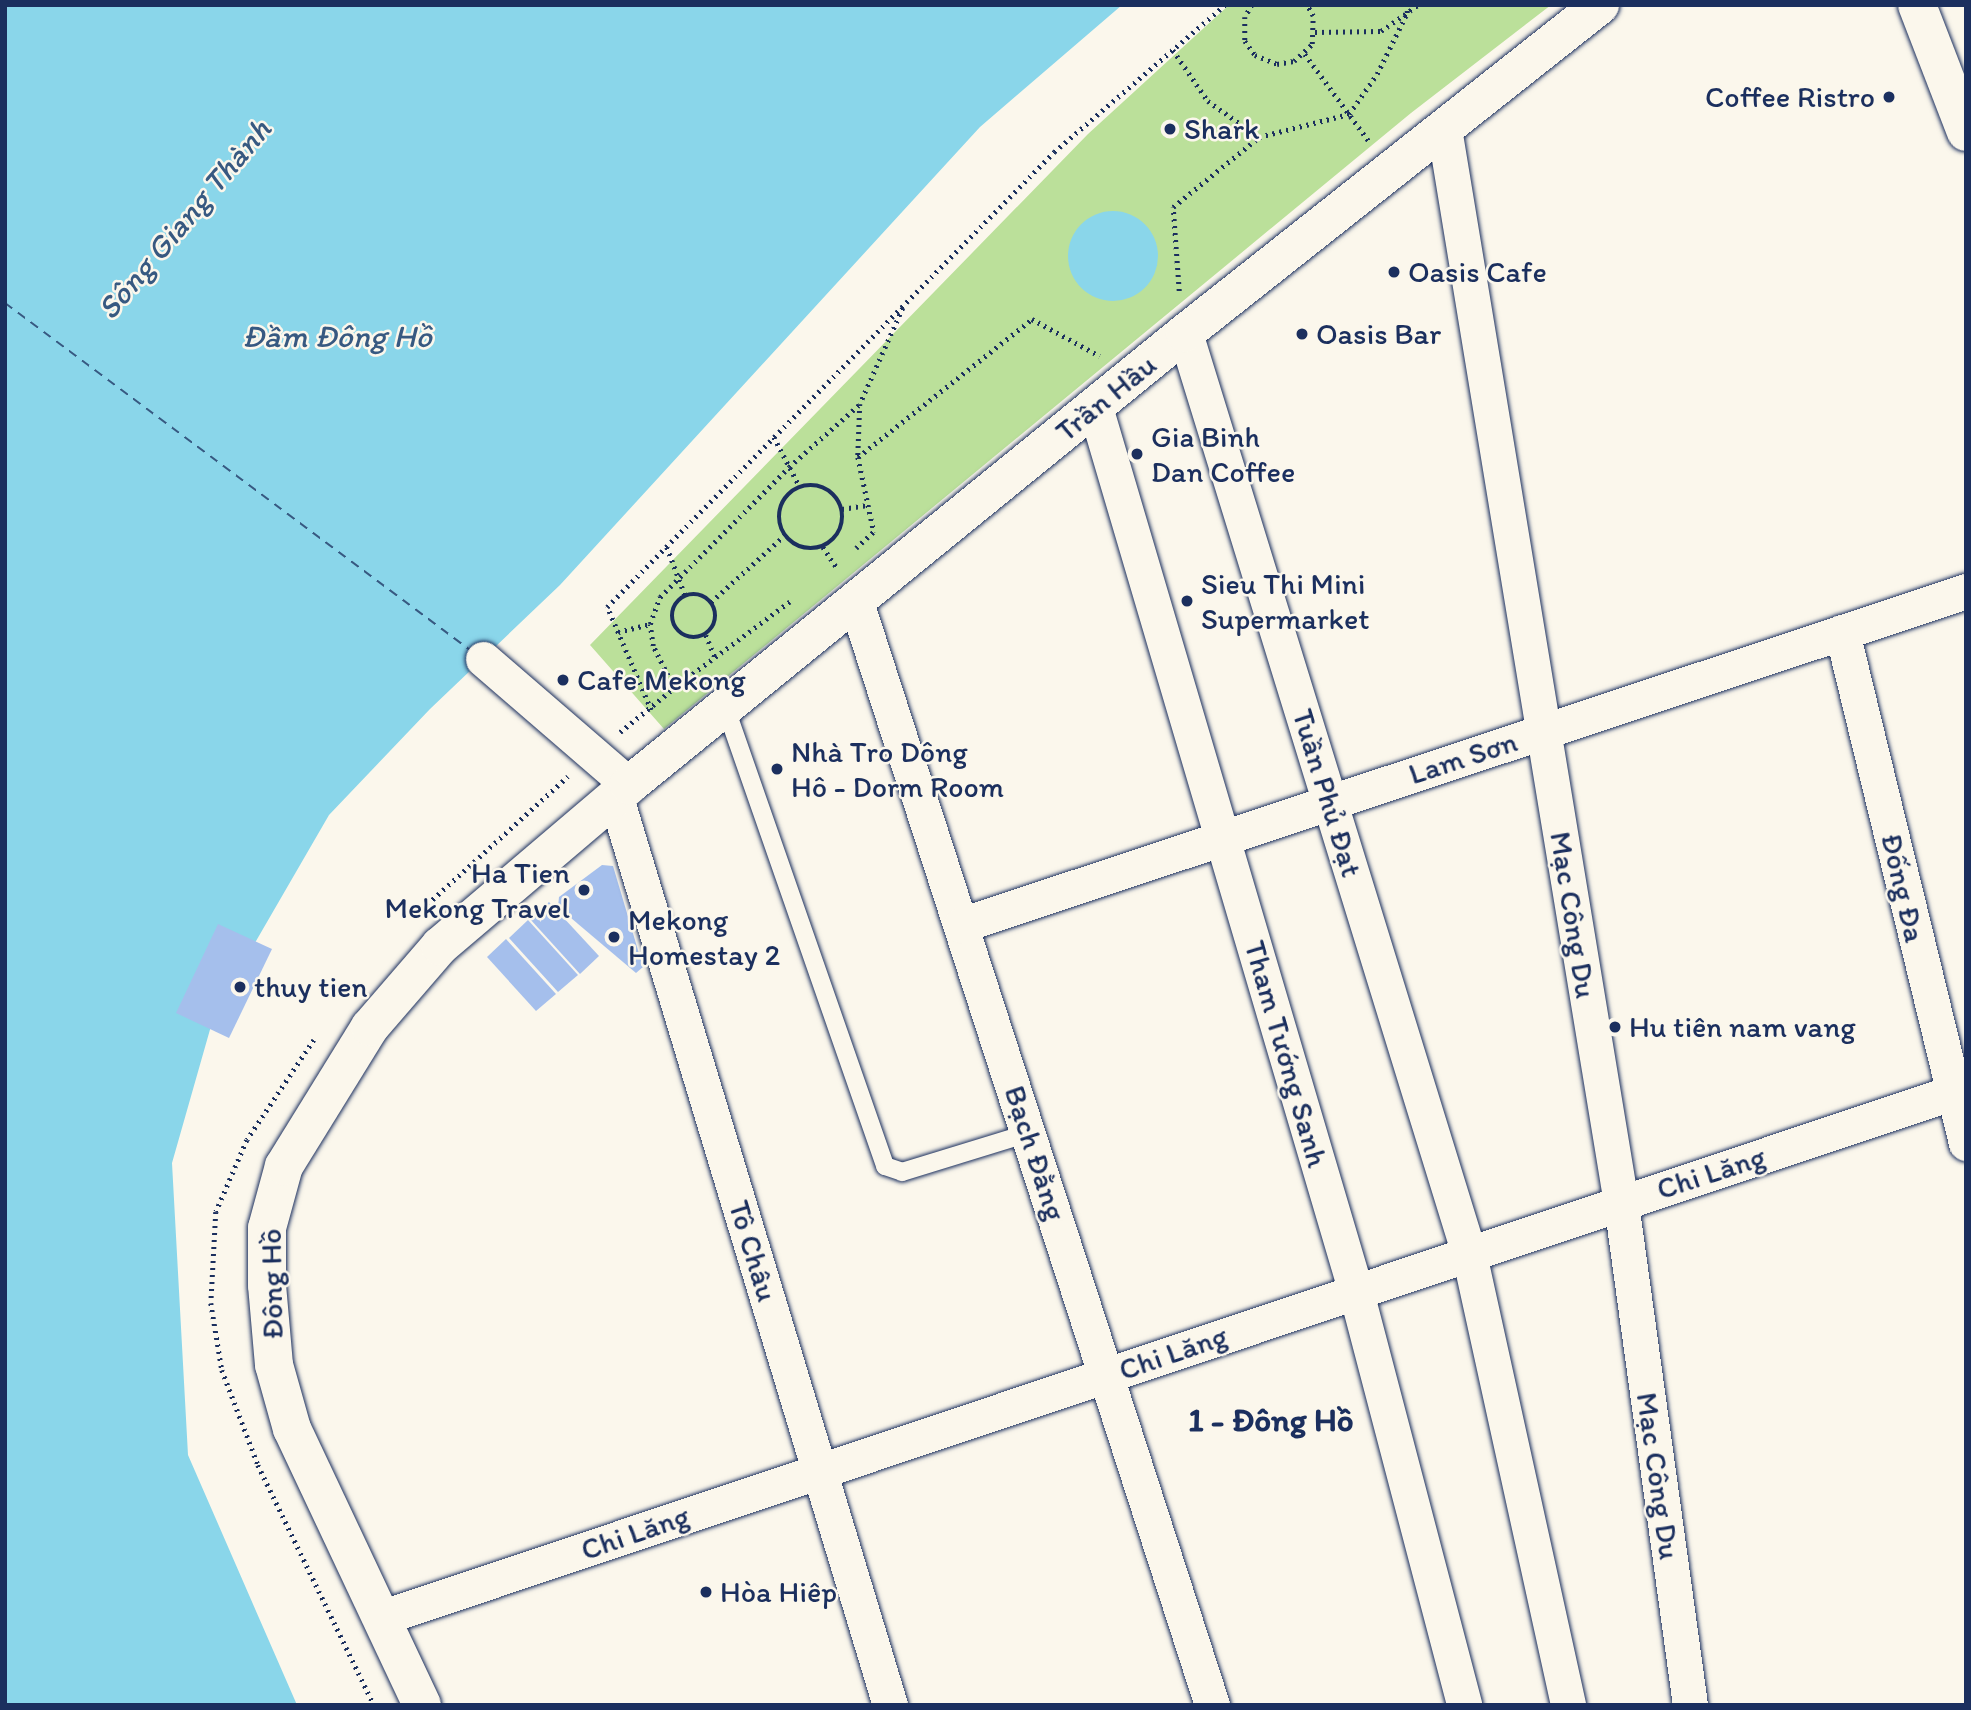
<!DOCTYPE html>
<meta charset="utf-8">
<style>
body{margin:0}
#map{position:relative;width:1971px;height:1710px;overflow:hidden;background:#fbf7ec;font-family:Itim,sans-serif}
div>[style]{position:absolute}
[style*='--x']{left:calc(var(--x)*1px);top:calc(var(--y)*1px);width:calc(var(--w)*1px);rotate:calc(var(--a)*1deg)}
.green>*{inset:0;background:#bbe09a}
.water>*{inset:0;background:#8ad6ea}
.round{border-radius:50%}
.ferry>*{height:2px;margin-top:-1px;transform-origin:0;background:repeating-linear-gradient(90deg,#375981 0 9px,transparent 0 16px)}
.building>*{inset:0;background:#a5bfec}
.path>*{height:4.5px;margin-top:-2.25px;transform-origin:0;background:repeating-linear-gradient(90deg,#1b2f5e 0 2px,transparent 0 7px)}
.path>.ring{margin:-2.25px;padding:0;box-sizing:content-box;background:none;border:4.5px solid #1b2f5e;border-radius:50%}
.roads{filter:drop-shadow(0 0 2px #1b2f5e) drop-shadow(0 0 2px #1b2f5e)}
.lane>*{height:18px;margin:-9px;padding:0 9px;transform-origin:9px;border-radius:9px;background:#fbf7ec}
.street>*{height:35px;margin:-17.5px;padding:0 17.5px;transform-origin:17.5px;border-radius:17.5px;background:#fbf7ec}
.secondary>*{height:38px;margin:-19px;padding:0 19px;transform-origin:19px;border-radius:19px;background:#fbf7ec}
.dots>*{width:19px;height:19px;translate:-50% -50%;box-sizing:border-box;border:4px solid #fbf7ec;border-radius:50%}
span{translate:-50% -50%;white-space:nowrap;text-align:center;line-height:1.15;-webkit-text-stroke:5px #fbf7ec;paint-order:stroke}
.poi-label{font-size:30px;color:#1b2f5e}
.right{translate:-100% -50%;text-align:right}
.left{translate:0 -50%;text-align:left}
.street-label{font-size:30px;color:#1b2f5e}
.water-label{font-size:32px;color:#375981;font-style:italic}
.quarter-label{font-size:33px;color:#1b2f5e;font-weight:700}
.frame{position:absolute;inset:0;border:7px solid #1b2f5e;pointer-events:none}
</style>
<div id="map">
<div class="green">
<i style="clip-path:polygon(1229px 5px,1551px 5px,1411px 113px,664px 729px,590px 645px,1088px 134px)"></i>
</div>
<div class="water">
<i style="clip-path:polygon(5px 5px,1122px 5px,980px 127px,560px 585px,430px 709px,329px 815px,215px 1012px,172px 1163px,188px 1455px,297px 1705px,5px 1705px)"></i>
<i class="round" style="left:1068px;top:211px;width:90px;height:90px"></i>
</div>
<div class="ferry">
<i style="--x:5;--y:303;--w:580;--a:36.73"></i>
</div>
<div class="building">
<i style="clip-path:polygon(602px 865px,613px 866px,643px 967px,636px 973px,558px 907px,559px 897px)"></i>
<i style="clip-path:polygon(549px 902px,599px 956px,580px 974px,530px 919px)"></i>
<i style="clip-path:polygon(528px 920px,578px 975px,558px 992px,509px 938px)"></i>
<i style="clip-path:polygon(218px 924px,272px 949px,229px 1038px,176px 1013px)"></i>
<i style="clip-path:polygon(506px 939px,556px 994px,536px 1011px,487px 957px)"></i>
</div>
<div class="path">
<i style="--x:1252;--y:5;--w:14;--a:120"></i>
<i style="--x:1245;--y:17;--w:24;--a:90"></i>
<i style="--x:1245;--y:41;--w:17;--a:54"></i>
<i style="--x:1255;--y:55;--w:24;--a:22"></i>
<i style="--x:1277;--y:64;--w:17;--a:-10"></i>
<i style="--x:1294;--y:61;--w:25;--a:-43"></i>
<i style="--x:1312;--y:44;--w:28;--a:-88"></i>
<i style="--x:1313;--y:16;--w:13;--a:-119"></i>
<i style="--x:1315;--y:32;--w:66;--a:-0.9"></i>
<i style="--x:1381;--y:31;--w:45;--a:-35.1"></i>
<i style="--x:1173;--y:50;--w:62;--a:55.5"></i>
<i style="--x:1208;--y:101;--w:62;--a:35.2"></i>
<i style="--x:1259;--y:137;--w:93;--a:-14.3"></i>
<i style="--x:1349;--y:114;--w:49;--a:-55"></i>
<i style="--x:1377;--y:74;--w:68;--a:-63.8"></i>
<i style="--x:1407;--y:13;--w:8;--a:-90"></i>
<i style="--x:1305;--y:54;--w:108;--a:53.7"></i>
<i style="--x:1179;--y:291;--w:84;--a:-94.1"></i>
<i style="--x:1173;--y:207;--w:111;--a:-39.1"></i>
<i style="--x:903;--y:308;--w:105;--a:114.1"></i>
<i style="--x:860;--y:404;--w:53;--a:92.2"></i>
<i style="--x:858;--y:457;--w:222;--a:-38.4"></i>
<i style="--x:1032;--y:319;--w:77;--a:28.6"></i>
<i style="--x:774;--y:437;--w:56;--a:62.5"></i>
<i style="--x:858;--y:457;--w:77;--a:78"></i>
<i class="ring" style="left:779px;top:485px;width:59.5px;height:59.5px"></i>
<i style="--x:842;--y:509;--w:26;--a:-9"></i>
<i style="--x:667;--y:547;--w:51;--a:69.4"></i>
<i style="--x:823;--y:547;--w:27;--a:56"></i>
<i style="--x:856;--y:548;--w:25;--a:-43"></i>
<i class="ring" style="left:672px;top:594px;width:39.5px;height:39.5px"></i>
<i style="--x:711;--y:602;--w:100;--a:-42.2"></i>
<i style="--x:790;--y:602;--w:144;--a:143.4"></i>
<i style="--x:674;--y:688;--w:47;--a:-116.6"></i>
<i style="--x:653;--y:646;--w:22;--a:-98"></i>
<i style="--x:650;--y:624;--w:29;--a:-70"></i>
<i style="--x:660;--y:597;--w:183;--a:-45.2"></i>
<i style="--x:789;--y:467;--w:95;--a:-41.6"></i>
<i style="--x:618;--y:632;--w:33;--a:-14"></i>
<i style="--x:706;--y:635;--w:27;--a:68"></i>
<i style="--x:651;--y:710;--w:112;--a:-113.1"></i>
<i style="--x:607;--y:607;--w:638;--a:-45.51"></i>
<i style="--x:1054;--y:152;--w:225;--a:-40.7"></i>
<i style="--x:620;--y:732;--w:70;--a:-39.2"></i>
<i style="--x:422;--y:909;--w:197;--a:-42.3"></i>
<i style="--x:314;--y:1040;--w:120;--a:123.8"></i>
<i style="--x:247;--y:1140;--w:78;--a:113.3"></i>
<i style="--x:216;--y:1212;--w:91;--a:93.1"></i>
<i style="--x:211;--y:1303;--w:68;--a:80.7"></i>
<i style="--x:222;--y:1370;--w:102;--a:69.2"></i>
<i style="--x:258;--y:1465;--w:267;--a:64.2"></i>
</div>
<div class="roads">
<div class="lane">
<i style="--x:726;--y:709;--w:484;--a:70.8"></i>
<i style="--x:885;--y:1166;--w:18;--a:19"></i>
<i style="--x:902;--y:1172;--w:133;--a:-17.1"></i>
</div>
<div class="street">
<i style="--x:1444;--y:128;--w:1089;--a:80.65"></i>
<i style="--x:1621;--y:1203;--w:507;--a:82.17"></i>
<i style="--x:1185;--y:333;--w:964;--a:72.86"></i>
<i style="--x:1469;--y:1254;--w:462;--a:77.6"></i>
<i style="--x:1095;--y:407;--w:923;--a:73.57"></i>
<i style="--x:1356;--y:1292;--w:427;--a:75.3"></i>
<i style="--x:856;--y:602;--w:1159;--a:72.11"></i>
<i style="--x:1842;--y:632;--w:526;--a:76.36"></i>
<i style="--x:483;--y:659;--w:193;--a:40.8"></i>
<i style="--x:616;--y:798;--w:947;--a:73.19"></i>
<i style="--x:961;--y:925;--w:1059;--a:-18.38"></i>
<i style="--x:380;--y:1618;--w:1672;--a:-18.48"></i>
</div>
<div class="secondary">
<i style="--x:1917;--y:5;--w:136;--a:68.9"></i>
<i style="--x:422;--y:1705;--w:305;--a:-115.2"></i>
<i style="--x:292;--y:1429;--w:66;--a:-105.7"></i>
<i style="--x:274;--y:1365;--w:80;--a:-95"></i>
<i style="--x:267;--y:1285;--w:57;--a:-90"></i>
<i style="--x:267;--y:1228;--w:64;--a:-74.7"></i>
<i style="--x:284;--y:1166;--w:163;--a:-58.3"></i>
<i style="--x:370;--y:1027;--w:107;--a:-49.2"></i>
<i style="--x:440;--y:946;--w:248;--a:-40.4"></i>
<i style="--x:629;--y:785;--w:717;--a:-39.11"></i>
<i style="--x:1185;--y:333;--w:529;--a:-38.32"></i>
</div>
</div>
<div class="dots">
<i style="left:1889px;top:97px;background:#1b2f5e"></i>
<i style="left:1170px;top:129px;background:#1b2f5e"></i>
<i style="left:1394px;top:272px;background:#1b2f5e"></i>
<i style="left:1302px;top:334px;background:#1b2f5e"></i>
<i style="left:1137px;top:454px;background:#1b2f5e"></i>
<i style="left:1187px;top:601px;background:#1b2f5e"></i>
<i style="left:563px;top:680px;background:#1b2f5e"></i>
<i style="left:777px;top:769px;background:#1b2f5e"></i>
<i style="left:584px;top:890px;background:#1b2f5e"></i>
<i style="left:614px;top:937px;background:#1b2f5e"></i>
<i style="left:240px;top:987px;background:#1b2f5e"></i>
<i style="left:1615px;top:1027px;background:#1b2f5e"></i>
<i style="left:706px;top:1592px;background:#1b2f5e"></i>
</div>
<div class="poi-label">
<span class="right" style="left:1875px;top:97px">Coffee Ristro</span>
<span class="left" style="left:1184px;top:129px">Shark</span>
<span class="left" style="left:1408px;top:272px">Oasis Cafe</span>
<span class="left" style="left:1316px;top:334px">Oasis Bar</span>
<span class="left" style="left:1151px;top:454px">Gia Binh<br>Dan Coffee</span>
<span class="left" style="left:1201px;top:601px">Sieu Thi Mini<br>Supermarket</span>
<span class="left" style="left:577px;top:680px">Cafe Mekong</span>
<span class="left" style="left:791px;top:769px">Nhà Tro Dông<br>Hô - Dorm Room</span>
<span class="right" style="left:570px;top:890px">Ha Tien<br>Mekong Travel</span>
<span class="left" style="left:628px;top:937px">Mekong<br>Homestay 2</span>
<span class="left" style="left:254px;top:987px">thuy tien</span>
<span class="left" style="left:1629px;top:1027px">Hu tiên nam vang</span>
<span class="left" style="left:720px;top:1592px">Hòa Hiêp</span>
</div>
<div class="street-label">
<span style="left:1106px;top:398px;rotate:-39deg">Trần Hầu</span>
<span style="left:1463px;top:758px;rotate:-18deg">Lam Sơn</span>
<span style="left:1327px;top:793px;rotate:73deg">Tuần Phủ Đạt</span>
<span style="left:1903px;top:888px;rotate:77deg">Đống Đa</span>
<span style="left:1573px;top:915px;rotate:81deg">Mạc Công Du</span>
<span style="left:1286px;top:1054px;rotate:74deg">Tham Tướng Sanh</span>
<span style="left:1035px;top:1153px;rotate:72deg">Bạch Đằng</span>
<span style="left:1711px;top:1173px;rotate:-18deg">Chi Lăng</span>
<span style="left:753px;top:1251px;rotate:73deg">Tô Châu</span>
<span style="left:272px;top:1284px;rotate:-91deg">Đông Hồ</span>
<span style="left:1173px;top:1353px;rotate:-19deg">Chi Lăng</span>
<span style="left:1658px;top:1476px;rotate:82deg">Mạc Công Du</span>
<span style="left:635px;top:1533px;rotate:-19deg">Chi Lăng</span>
</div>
<div class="water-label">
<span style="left:184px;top:219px;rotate:-50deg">Sông Giang Thành</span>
<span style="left:337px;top:336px">Đầm Đông Hồ</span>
</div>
<div class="quarter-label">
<span style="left:1271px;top:1420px">1 - Đông Hồ</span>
</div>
<div class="frame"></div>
</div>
